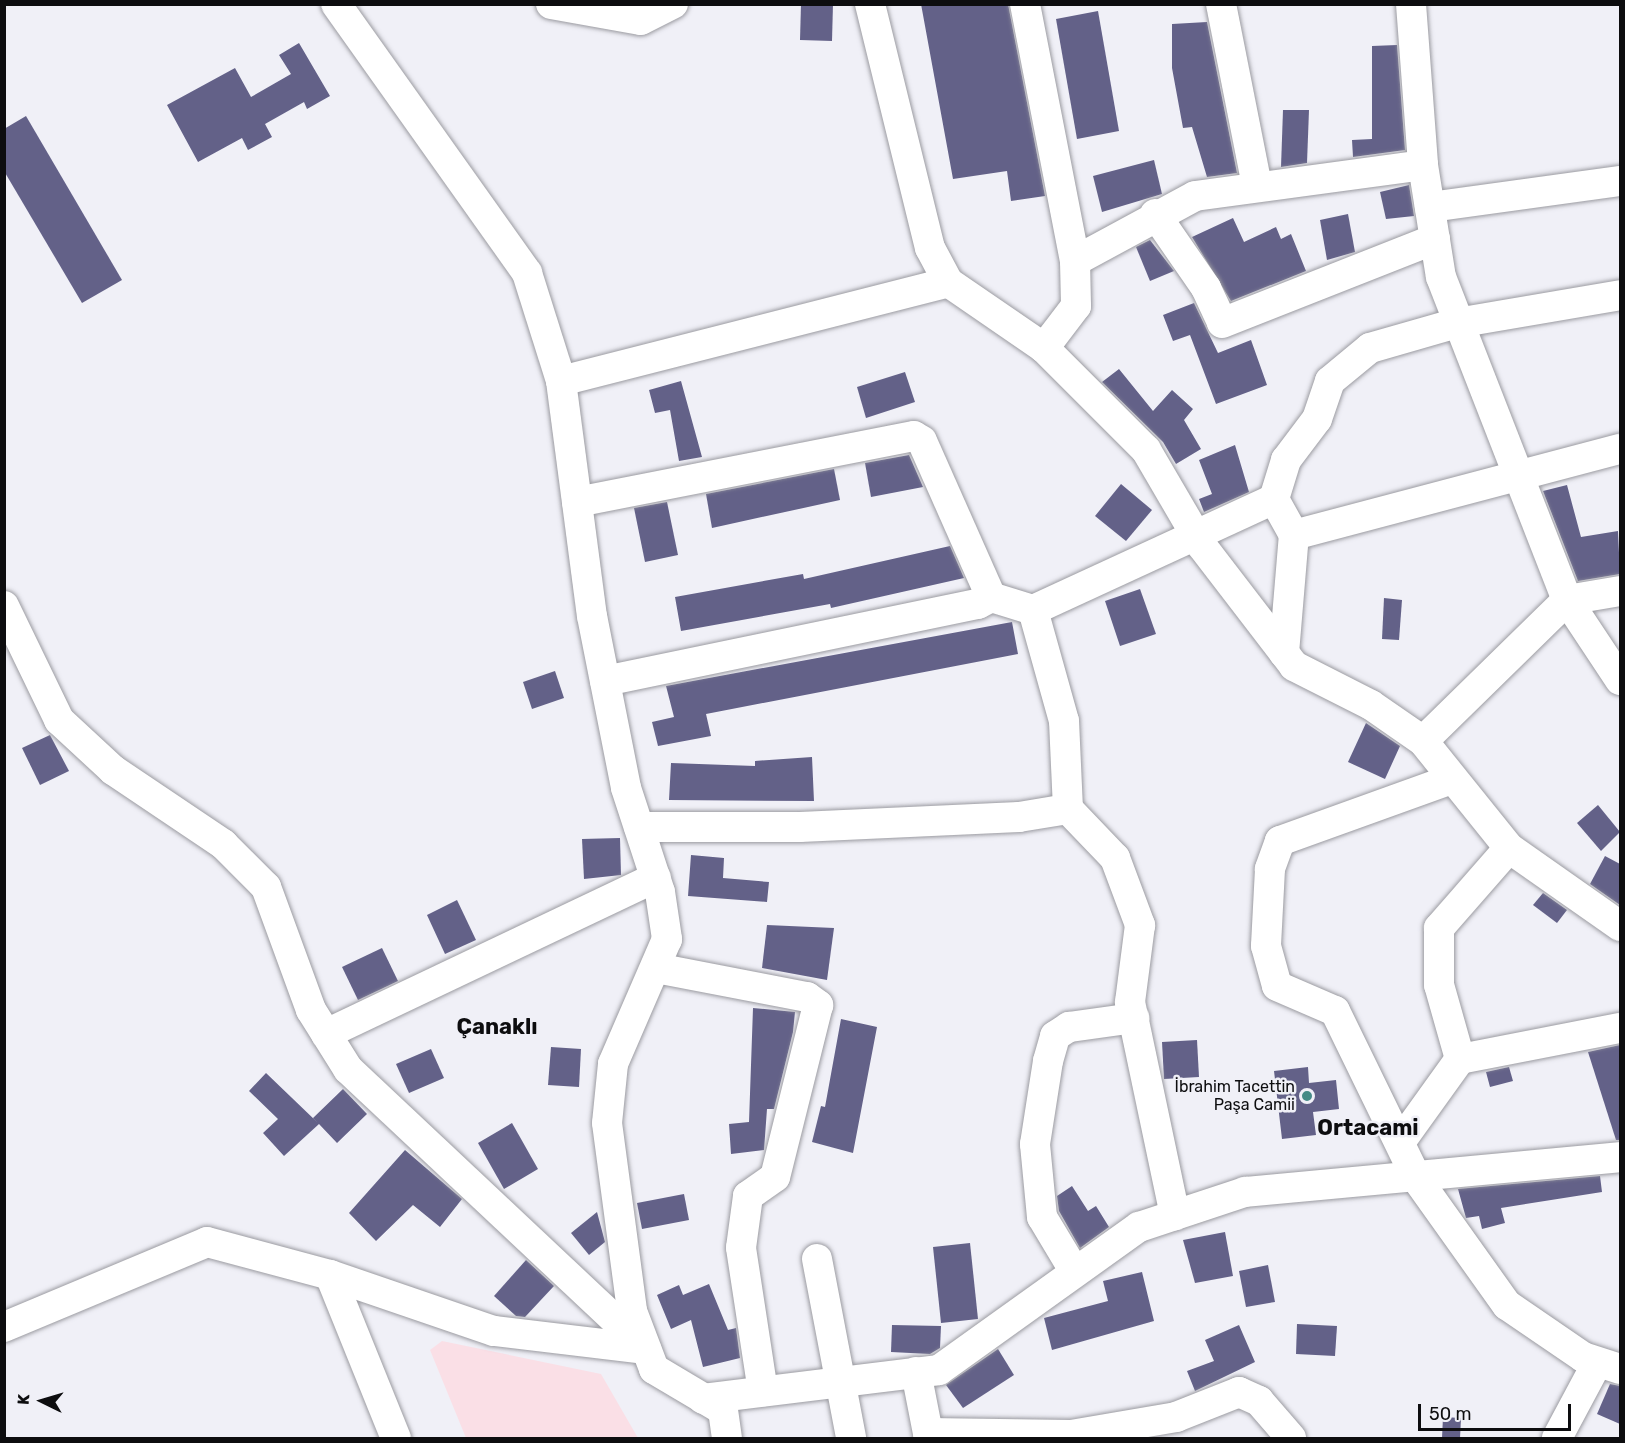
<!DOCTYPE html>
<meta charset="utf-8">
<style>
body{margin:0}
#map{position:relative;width:1625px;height:1443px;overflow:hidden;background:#f0f0f7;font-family:Rubik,sans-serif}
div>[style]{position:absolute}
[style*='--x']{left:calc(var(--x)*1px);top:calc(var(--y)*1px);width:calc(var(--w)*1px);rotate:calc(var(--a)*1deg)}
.education>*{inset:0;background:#fadfe6}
.building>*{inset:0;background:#636188}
.roads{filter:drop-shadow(0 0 2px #9b9ba1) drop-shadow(0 0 2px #9b9ba1)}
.minor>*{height:30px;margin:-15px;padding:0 15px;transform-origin:15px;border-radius:15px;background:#fff}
.dots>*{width:16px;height:16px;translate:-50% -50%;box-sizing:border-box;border:3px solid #f0f0f7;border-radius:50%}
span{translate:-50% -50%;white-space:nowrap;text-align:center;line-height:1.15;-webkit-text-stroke:5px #f0f0f7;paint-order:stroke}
.poi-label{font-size:16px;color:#0d0d0f}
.right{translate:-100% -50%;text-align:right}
.district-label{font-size:22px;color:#0d0d0f;font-weight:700}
.frame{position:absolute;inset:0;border:6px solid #0d0d0f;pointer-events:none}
.north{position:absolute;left:12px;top:1371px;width:60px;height:60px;-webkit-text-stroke:4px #f0f0f7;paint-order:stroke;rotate:275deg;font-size:16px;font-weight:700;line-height:24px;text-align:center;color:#0d0d0f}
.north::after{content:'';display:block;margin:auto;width:21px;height:27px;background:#0d0d0f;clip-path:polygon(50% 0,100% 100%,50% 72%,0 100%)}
.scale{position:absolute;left:1418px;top:1404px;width:153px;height:27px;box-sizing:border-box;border:3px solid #0d0d0f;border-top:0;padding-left:8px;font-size:18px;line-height:21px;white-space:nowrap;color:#0d0d0f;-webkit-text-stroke:4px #f0f0f7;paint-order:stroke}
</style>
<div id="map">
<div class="education">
<i style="clip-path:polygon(442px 1341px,601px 1374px,638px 1438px,466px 1438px,430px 1350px)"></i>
</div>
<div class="building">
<i style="clip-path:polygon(801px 4px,833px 4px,832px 41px,800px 40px)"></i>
<i style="clip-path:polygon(921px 4px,1008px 4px,1045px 196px,1011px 201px,1007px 171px,953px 179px)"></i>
<i style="clip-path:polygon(1098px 11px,1119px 131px,1077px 139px,1056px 19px)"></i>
<i style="clip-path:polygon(1207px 22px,1237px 173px,1207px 177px,1192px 127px,1183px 128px,1172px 68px,1172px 24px)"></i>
<i style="clip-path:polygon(299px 43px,330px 96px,307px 109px,304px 102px,265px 124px,272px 137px,248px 150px,242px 138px,198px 162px,167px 105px,235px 68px,251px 97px,291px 74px,279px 55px)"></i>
<i style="clip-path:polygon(1397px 45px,1405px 150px,1353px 157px,1352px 140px,1372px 139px,1372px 46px)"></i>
<i style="clip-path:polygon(1283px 110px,1309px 110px,1307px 163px,1281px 167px)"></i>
<i style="clip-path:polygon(26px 116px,122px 280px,82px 303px,4px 171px,4px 129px)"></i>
<i style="clip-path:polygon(1154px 160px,1162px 194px,1102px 212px,1093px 176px)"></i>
<i style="clip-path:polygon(1409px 185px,1414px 216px,1386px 219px,1380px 192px)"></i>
<i style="clip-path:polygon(1348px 214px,1355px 252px,1327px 260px,1320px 220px)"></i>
<i style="clip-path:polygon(1233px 218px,1244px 242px,1276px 227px,1281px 239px,1291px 234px,1306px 271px,1231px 301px,1192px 237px)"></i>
<i style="clip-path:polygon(1150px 240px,1174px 271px,1150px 281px,1136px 247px)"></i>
<i style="clip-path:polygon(1194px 303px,1218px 353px,1251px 340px,1267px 385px,1216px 404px,1190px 335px,1173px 341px,1163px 315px)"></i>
<i style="clip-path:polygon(1119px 369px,1153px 411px,1172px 390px,1193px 409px,1184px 420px,1201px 449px,1176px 464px,1163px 442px,1102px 382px)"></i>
<i style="clip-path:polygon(905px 372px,915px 402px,866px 418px,857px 387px)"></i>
<i style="clip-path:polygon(681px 381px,702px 457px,679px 461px,670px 410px,655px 413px,649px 390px)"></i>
<i style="clip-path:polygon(1235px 445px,1249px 492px,1204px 512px,1199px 499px,1212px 494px,1199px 460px)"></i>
<i style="clip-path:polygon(909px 455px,923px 487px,871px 497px,865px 463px)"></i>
<i style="clip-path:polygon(834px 469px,840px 500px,712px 528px,706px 494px)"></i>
<i style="clip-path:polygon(1121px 484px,1152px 510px,1126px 541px,1095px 516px)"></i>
<i style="clip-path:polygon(1567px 485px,1581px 537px,1618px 531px,1620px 574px,1578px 581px,1543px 491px)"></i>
<i style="clip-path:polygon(667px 502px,678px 555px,645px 562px,634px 508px)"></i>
<i style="clip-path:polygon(950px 546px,964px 578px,831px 608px,830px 604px,681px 631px,675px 597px,803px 574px,804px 579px)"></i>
<i style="clip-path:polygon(1140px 589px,1156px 634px,1120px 646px,1105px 601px)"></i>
<i style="clip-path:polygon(1384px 598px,1402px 600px,1399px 640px,1382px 639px)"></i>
<i style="clip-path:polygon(1012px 622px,1018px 654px,706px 714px,711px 736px,658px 746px,652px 722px,674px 717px,666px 686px)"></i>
<i style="clip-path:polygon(555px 671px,564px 698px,532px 709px,523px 682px)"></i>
<i style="clip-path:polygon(1366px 723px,1400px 746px,1385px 779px,1348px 762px)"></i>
<i style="clip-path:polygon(50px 735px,69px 771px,40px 785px,22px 748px)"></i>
<i style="clip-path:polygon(812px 757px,814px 801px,669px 800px,671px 763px,755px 766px,755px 761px)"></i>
<i style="clip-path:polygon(1598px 805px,1620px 832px,1601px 851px,1577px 823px)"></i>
<i style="clip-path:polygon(620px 838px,621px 875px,584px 879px,582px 839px)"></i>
<i style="clip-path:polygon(691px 855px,724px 858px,723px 878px,769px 882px,767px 902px,688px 896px)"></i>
<i style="clip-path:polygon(1605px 856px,1620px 864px,1620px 905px,1590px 884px)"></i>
<i style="clip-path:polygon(1543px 893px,1567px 910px,1557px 923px,1533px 905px)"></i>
<i style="clip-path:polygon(457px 900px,476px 940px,445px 954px,427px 915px)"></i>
<i style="clip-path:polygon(767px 925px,834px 928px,827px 980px,762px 968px)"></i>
<i style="clip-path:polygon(382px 948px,398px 981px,358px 1000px,342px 967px)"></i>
<i style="clip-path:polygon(753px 1008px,795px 1012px,793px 1032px,774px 1109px,767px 1109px,764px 1150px,731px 1154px,729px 1124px,749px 1122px)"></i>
<i style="clip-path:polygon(841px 1019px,877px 1027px,853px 1153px,812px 1142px,821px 1106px,825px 1107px)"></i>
<i style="clip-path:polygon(1197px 1040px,1199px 1077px,1164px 1079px,1162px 1042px)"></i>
<i style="clip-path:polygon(1620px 1045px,1620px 1140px,1616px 1140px,1588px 1052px)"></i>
<i style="clip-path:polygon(551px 1047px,581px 1049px,579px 1087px,548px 1085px)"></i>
<i style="clip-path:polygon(431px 1049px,444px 1078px,409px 1093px,396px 1064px)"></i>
<i style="clip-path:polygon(1308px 1067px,1309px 1083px,1336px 1080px,1339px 1109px,1313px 1112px,1316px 1135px,1282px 1139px,1274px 1071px)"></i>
<i style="clip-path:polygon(1509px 1067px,1513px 1081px,1490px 1087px,1486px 1072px)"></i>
<i style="clip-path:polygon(266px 1073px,317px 1122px,313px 1118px,343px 1089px,367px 1114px,337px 1143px,319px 1124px,284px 1156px,263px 1133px,278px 1119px,249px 1091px)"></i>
<i style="clip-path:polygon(512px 1123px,538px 1169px,504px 1189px,478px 1143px)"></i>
<i style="clip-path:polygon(405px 1150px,462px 1199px,440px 1227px,413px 1205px,376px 1241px,349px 1213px)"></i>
<i style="clip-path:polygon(1600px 1176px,1602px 1192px,1501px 1208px,1505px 1223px,1482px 1229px,1479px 1216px,1466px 1218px,1458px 1189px)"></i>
<i style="clip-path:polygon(1072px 1186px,1088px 1211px,1096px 1206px,1109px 1227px,1080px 1248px,1059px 1211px,1057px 1196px)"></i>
<i style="clip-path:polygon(684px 1194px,689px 1220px,642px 1229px,637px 1203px)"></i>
<i style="clip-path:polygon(597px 1212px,605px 1242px,589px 1255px,571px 1233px)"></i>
<i style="clip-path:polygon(1225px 1232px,1233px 1276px,1195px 1283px,1183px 1240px)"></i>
<i style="clip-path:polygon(970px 1243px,978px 1319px,941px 1323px,933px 1247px)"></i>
<i style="clip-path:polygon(526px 1260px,554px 1286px,525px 1317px,516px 1316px,494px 1296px)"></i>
<i style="clip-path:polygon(1268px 1265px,1275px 1302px,1246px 1307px,1239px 1271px)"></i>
<i style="clip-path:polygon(1142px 1272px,1154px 1321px,1052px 1350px,1044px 1318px,1108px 1301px,1103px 1281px)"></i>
<i style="clip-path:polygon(709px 1284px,728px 1330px,736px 1328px,740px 1358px,703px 1367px,691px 1320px,671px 1329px,657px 1295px,679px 1285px,683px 1295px)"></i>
<i style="clip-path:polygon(1297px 1324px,1337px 1326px,1335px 1356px,1296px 1354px)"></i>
<i style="clip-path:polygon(892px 1325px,941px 1326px,940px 1348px,930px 1354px,891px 1352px)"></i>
<i style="clip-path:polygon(1239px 1325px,1255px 1362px,1195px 1391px,1187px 1371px,1214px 1361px,1205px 1340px)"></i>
<i style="clip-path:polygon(998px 1349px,1014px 1375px,963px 1408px,946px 1385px)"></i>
<i style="clip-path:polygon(1610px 1384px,1620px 1386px,1620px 1424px,1597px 1414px)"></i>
<i style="clip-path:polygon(1443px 1417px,1461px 1418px,1460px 1438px,1442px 1438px)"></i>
</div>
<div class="roads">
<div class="minor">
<i style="--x:336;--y:4;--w:330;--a:54.6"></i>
<i style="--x:527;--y:273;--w:113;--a:72.5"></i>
<i style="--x:561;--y:381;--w:237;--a:82.5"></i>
<i style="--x:592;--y:616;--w:175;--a:78.8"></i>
<i style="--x:626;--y:788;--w:109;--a:71.9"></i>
<i style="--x:660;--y:892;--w:48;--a:81.5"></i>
<i style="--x:667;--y:939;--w:136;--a:113.4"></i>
<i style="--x:613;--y:1064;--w:59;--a:95.8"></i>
<i style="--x:607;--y:1123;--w:190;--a:82.4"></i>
<i style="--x:632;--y:1311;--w:62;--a:69.2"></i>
<i style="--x:654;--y:1369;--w:80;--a:30.7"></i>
<i style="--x:723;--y:1410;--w:28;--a:82"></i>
<i style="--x:551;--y:4;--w:91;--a:10.1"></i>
<i style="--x:641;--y:20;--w:36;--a:-27"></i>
<i style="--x:870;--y:4;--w:251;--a:76.2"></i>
<i style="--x:930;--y:248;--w:38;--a:62"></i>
<i style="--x:948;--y:282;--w:116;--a:34.5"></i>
<i style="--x:1044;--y:348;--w:144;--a:45"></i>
<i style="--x:1146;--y:450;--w:111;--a:59.7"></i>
<i style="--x:1202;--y:546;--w:151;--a:52.5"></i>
<i style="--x:1294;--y:666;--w:86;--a:26.9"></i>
<i style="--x:1371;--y:705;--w:63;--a:34.7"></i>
<i style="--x:1423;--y:741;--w:137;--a:51.2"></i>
<i style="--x:1509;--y:848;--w:136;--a:35.1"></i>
<i style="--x:1025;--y:4;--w:262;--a:79"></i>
<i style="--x:1075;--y:261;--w:45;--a:88.7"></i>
<i style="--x:1076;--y:306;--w:53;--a:127.3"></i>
<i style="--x:1221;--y:4;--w:185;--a:78.8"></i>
<i style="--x:1411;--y:4;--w:161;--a:85.7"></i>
<i style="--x:1423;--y:165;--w:113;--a:80.9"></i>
<i style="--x:1441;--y:277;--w:347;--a:68.7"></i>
<i style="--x:1567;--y:600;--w:96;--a:56.5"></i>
<i style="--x:1430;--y:207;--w:192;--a:-7.8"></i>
<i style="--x:1155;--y:214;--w:90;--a:55.4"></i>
<i style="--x:1206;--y:288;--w:38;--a:65"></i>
<i style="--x:1222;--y:323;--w:229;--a:-21.5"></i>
<i style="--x:1075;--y:261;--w:136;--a:-28.4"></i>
<i style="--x:1195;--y:196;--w:230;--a:-7.7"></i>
<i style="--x:561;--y:381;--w:399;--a:-14.3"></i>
<i style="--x:577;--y:502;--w:343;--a:-11.1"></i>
<i style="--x:914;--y:436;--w:9;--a:32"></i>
<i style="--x:922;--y:441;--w:171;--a:66.1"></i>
<i style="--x:1294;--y:535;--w:337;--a:-14.8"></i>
<i style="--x:4;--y:606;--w:127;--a:64.2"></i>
<i style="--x:59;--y:720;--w:74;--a:42.8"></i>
<i style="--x:113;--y:770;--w:133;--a:33.9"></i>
<i style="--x:223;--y:844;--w:61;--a:45"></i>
<i style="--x:266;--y:887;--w:131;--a:69.9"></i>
<i style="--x:311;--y:1010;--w:70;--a:57.9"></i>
<i style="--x:348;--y:1069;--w:403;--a:43.2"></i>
<i style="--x:1033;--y:610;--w:115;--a:74.4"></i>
<i style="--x:1064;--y:721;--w:88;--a:87.4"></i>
<i style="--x:1284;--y:653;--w:118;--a:-85.2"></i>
<i style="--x:1294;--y:535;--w:41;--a:-119.1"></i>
<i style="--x:1274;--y:499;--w:41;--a:-72.9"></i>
<i style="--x:1286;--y:460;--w:51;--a:-52.9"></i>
<i style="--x:1317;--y:419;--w:40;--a:-71.1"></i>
<i style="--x:1330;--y:381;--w:52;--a:-39.5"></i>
<i style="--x:1370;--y:348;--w:91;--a:-16"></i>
<i style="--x:1457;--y:323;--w:165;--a:-9.7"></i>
<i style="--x:605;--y:681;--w:381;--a:-11.7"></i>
<i style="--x:978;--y:604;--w:15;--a:-28"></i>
<i style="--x:991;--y:597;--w:44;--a:17.2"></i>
<i style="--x:1033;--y:610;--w:265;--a:-24.7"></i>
<i style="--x:1423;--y:741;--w:202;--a:-44.4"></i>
<i style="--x:1567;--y:600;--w:54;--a:-9.6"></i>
<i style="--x:1452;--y:779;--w:183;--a:160.2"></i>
<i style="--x:1280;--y:841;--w:30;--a:110"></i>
<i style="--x:1270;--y:869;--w:77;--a:93"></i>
<i style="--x:1266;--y:946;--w:41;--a:74.6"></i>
<i style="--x:1277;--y:986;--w:63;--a:23.3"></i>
<i style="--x:1335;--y:1011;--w:187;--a:64"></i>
<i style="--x:1417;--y:1179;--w:155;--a:54.5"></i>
<i style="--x:1507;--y:1305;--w:92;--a:34.4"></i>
<i style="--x:1583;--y:1357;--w:39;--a:18"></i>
<i style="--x:1068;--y:809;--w:68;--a:46.2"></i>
<i style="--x:1115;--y:858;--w:72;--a:69.5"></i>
<i style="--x:1140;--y:925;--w:78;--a:97.4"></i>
<i style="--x:1130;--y:1002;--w:218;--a:78.1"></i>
<i style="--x:639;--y:827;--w:161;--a:0"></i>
<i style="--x:800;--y:827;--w:219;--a:-2.6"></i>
<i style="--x:1019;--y:817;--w:50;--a:-9.3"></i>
<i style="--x:656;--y:968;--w:154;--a:10.9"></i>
<i style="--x:807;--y:997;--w:14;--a:36"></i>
<i style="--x:818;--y:1005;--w:177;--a:104"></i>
<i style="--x:775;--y:1177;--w:33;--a:145"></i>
<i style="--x:748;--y:1196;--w:52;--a:97.7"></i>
<i style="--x:741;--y:1248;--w:145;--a:81.3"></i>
<i style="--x:326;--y:1034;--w:365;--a:-25.4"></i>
<i style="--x:1460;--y:1059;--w:77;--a:-105.8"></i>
<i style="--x:1439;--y:985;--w:57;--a:-90"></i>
<i style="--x:1439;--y:928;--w:106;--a:-48.8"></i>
<i style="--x:1401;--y:1141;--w:101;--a:-54.3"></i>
<i style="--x:1460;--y:1059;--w:163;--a:-11"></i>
<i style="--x:817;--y:1259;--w:182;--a:79.2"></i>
<i style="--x:1075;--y:1272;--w:64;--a:-121"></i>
<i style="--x:1042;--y:1217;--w:73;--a:-95.5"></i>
<i style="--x:1035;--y:1144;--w:84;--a:-81.1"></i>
<i style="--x:1048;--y:1061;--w:26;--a:-74"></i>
<i style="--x:1055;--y:1036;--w:17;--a:-33"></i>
<i style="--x:1069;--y:1027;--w:66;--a:-7.9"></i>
<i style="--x:330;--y:1275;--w:176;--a:68"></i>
<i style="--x:4;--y:1327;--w:220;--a:-22.7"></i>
<i style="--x:207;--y:1242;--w:127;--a:15"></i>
<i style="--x:330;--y:1275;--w:173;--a:18.9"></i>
<i style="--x:494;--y:1331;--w:153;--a:6.8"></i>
<i style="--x:916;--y:1372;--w:67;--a:78.9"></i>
<i style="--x:703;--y:1399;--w:238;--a:-7"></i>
<i style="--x:939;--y:1370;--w:246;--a:-35.6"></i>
<i style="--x:1139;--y:1227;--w:112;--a:-18.3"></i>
<i style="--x:1245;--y:1192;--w:377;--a:-5.3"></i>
<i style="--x:928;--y:1433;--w:143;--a:0.8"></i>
<i style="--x:1071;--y:1435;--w:107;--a:-9.7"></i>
<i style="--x:1176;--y:1417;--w:68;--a:-21.6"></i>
<i style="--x:1239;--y:1392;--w:22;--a:24"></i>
<i style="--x:1259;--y:1401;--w:49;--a:49.1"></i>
<i style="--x:1557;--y:1438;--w:85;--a:-61.9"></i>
</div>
</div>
<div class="dots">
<i style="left:1307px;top:1096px;background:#458b86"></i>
</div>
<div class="poi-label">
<span class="right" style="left:1295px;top:1096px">İbrahim Tacettin<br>Paşa Camii</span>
</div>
<div class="district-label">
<span style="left:497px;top:1027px">Çanaklı</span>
<span style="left:1368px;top:1128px">Ortacami</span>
</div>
<div class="frame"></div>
<div class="north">K</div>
<div class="scale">50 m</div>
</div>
